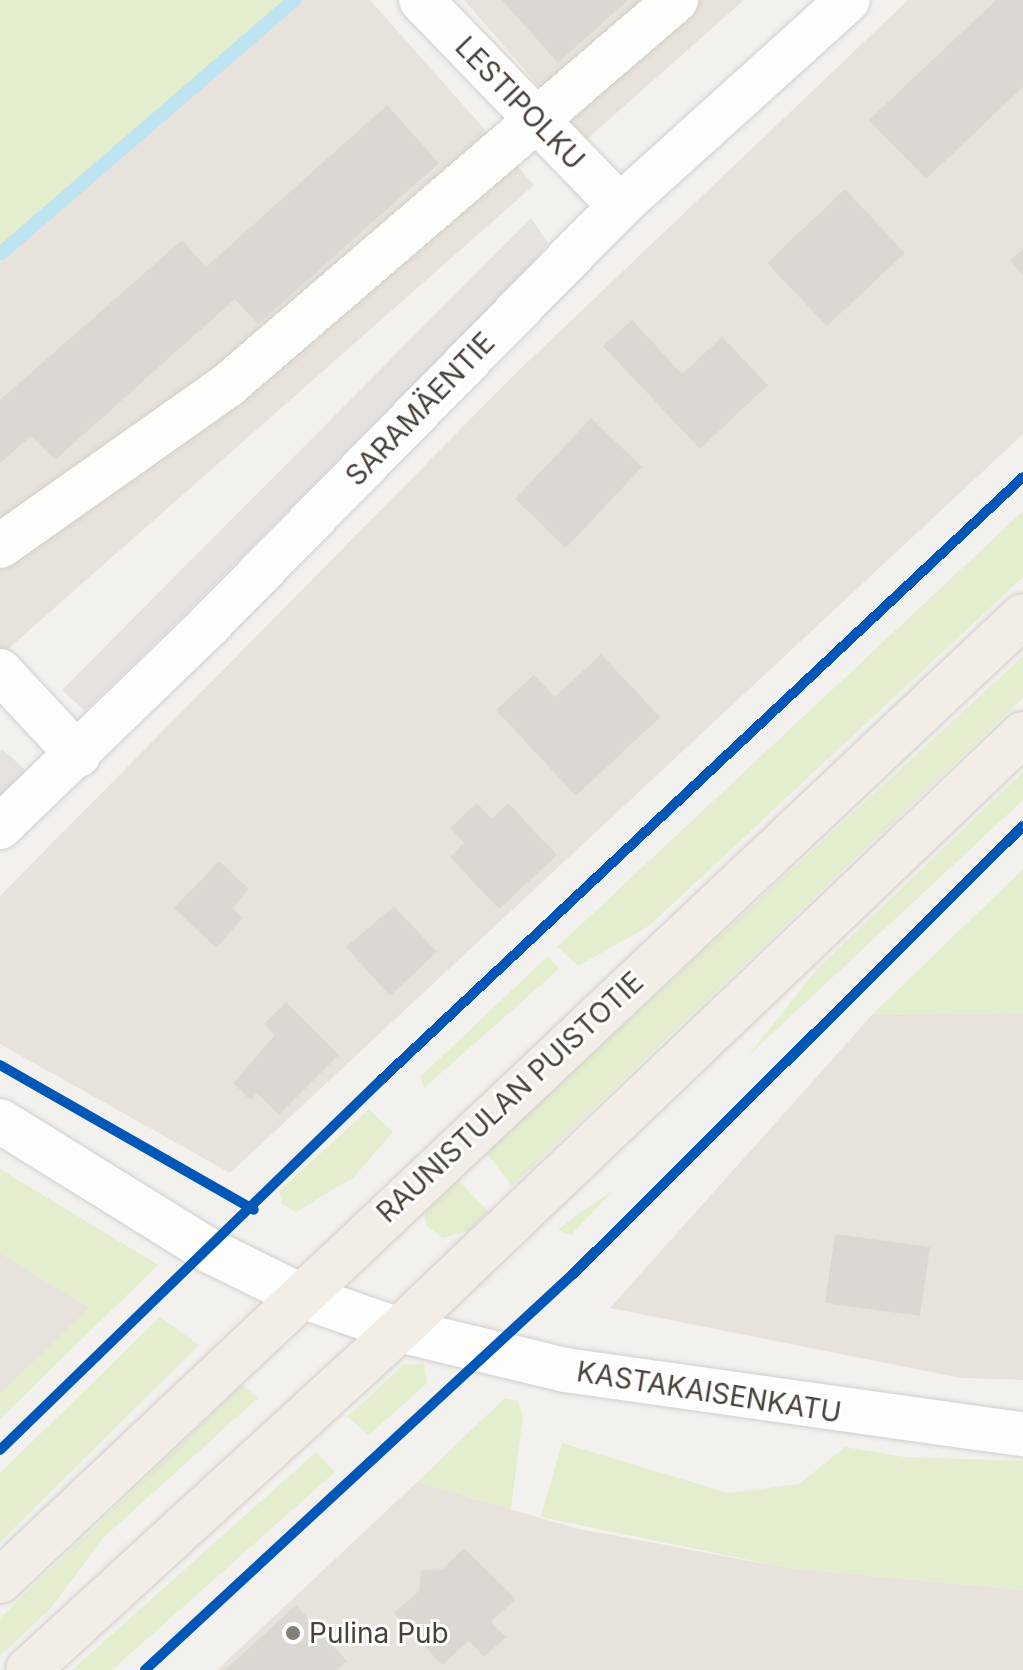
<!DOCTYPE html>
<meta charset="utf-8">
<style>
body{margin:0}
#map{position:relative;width:1023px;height:1670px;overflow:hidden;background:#f3f1ee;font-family:Inter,sans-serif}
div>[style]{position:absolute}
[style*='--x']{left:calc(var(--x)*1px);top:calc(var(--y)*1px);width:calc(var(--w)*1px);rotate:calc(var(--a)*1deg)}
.residential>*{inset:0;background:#e7e2db}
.green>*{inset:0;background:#e4edce}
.parking>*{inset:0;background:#e5e2df}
.stream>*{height:14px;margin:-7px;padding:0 7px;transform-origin:7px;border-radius:7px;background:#bee3f1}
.building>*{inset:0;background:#dbd8d4}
.roads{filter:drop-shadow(0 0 2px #d1cfcb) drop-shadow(0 0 2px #d1cfcb)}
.minor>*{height:44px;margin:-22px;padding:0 22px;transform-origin:22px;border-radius:22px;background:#fdfdfc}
.major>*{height:44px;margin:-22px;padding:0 22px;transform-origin:22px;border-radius:22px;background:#f2ede6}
.cycleway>*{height:10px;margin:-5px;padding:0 5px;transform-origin:5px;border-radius:5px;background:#0057b8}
.dots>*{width:22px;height:22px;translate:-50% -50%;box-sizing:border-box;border:4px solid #fff;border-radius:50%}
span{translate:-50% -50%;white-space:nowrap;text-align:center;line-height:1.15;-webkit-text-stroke:6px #fff;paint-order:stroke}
.street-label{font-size:28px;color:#4a4138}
.poi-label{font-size:28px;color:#4a4138}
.left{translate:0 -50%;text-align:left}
</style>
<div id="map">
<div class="residential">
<i style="clip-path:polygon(299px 0,370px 0,534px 185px,0 656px,0 263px)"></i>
<i style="clip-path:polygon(464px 0,744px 0,586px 140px)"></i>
<i style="clip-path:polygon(908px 0,1023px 0,1023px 434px,230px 1173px,0 1044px,0 896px,515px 374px)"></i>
<i style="clip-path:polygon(1023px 1013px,1023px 1380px,961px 1378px,610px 1308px,872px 1015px)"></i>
<i style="clip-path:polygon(0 1253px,90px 1308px,0 1394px)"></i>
<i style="clip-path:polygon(417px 1482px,575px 1528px,787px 1568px,1023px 1590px,1023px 1670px,217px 1670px)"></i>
</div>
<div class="green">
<i style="clip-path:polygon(0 0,299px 0,0 263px)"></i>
<i style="clip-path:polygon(1023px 511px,1023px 577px,649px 926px,578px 966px,557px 947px)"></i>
<i style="clip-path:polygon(1023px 656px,1023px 698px,512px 1186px,486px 1152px)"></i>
<i style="clip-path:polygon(1023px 772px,1023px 800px,748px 1056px,816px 970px)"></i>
<i style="clip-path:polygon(1023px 869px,1023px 1013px,872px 1015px)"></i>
<i style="clip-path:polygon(548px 956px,559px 969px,424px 1088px,420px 1077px)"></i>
<i style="clip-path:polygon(369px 1109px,393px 1132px,354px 1177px,296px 1212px,282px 1204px,279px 1191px)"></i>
<i style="clip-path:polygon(0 1169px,158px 1265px,0 1419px,0 1394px,89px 1308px,0 1253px)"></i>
<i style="clip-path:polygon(457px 1179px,488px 1211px,468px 1231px,442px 1238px,426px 1225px,425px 1213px)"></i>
<i style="clip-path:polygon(614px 1190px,571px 1235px,558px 1230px,578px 1214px)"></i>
<i style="clip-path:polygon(160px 1317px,199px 1345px,0 1542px,0 1473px)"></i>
<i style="clip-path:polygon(424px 1364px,427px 1383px,369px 1435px,347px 1417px,403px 1365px)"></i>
<i style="clip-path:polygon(242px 1385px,258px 1398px,103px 1538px,51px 1608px,0 1656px,0 1618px)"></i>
<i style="clip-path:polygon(505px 1398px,518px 1401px,523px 1415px,511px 1509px,417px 1482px)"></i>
<i style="clip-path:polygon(562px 1443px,728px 1493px,799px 1484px,845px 1447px,905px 1457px,1023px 1461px,1023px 1590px,787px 1568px,541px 1517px)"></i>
<i style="clip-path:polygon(316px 1452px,335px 1472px,112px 1670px,72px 1670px)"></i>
</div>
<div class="parking">
<i style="clip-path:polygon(531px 218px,548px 243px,533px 264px,183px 616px,85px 711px,62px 690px)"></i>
<i style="clip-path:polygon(2px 749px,28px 772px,0 800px,0 751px)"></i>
</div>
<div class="stream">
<i style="--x:0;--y:254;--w:389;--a:-40.8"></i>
</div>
<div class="building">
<i style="clip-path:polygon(502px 0,628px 0,558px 63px)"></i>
<i style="clip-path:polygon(996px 0,1023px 0,1023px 87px,926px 179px,869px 120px)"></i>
<i style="clip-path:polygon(387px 105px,439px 163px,258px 324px,235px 299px,55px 460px,31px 436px,0 463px,0 400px,182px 240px,206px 267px)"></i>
<i style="clip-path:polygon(845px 189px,905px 253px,827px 326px,767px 263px)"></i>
<i style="clip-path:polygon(1023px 249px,1023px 275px,1010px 260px)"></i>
<i style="clip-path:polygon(632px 320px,682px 374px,722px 337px,768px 385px,700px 449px,603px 346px)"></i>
<i style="clip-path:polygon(591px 418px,642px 467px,566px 548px,515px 499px)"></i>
<i style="clip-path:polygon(601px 654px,660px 717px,576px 796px,496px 710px,534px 675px,555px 697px)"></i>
<i style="clip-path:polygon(477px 803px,492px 819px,508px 803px,557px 855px,499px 909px,450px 857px,464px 843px,450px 828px)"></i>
<i style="clip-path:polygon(219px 861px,249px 889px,232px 908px,243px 918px,216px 948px,174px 908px)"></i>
<i style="clip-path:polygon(394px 906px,437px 952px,390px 996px,346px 947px)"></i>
<i style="clip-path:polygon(286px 1002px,339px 1055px,279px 1115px,257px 1093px,250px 1100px,233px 1083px,275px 1035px,264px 1024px)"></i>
<i style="clip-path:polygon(835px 1234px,930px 1247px,920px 1316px,825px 1303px)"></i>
<i style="clip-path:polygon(464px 1548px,516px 1599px,491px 1622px,506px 1637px,484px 1657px,469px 1641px,442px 1665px,394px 1613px,419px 1591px,421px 1571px,442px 1569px)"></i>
<i style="clip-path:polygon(296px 1605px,347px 1661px,337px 1670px,225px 1670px)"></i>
</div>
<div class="roads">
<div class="minor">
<i style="--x:421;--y:0;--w:286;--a:46"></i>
<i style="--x:0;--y:546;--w:279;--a:-35.2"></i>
<i style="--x:228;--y:385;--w:591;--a:-40.67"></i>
<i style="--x:0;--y:671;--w:115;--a:47.1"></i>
<i style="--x:0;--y:827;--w:292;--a:-44"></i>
<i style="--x:210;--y:624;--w:586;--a:-45.55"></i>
<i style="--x:620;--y:206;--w:307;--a:-42.1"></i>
<i style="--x:0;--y:1121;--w:247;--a:31.8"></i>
<i style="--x:210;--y:1251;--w:99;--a:26.3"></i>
<i style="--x:299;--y:1295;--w:106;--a:19.3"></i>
<i style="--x:399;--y:1330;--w:171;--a:13.5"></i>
<i style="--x:565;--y:1370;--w:462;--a:8"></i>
</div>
<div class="major">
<i style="--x:0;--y:1581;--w:1406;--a:-43.33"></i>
<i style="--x:28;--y:1670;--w:503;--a:-42.5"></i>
<i style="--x:399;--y:1330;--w:863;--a:-43.69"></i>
</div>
</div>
<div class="cycleway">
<i style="--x:0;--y:1065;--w:292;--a:29.7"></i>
<i style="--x:0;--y:1450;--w:533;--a:-44.16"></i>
<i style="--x:382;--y:1079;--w:879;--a:-43.2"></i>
<i style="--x:145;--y:1670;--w:583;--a:-42.78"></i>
<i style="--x:573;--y:1274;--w:635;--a:-44.87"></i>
</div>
<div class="dots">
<i style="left:293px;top:1633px;background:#857f78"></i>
</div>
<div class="street-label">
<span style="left:520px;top:103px;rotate:46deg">LESTIPOLKU</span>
<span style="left:420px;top:409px;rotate:-46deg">SARAMÄENTIE</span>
<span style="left:510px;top:1097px;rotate:-43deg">RAUNISTULAN PUISTOTIE</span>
<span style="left:709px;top:1392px;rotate:9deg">KASTAKAISENKATU</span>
</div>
<div class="poi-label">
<span class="left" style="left:309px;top:1633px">Pulina Pub</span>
</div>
</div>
